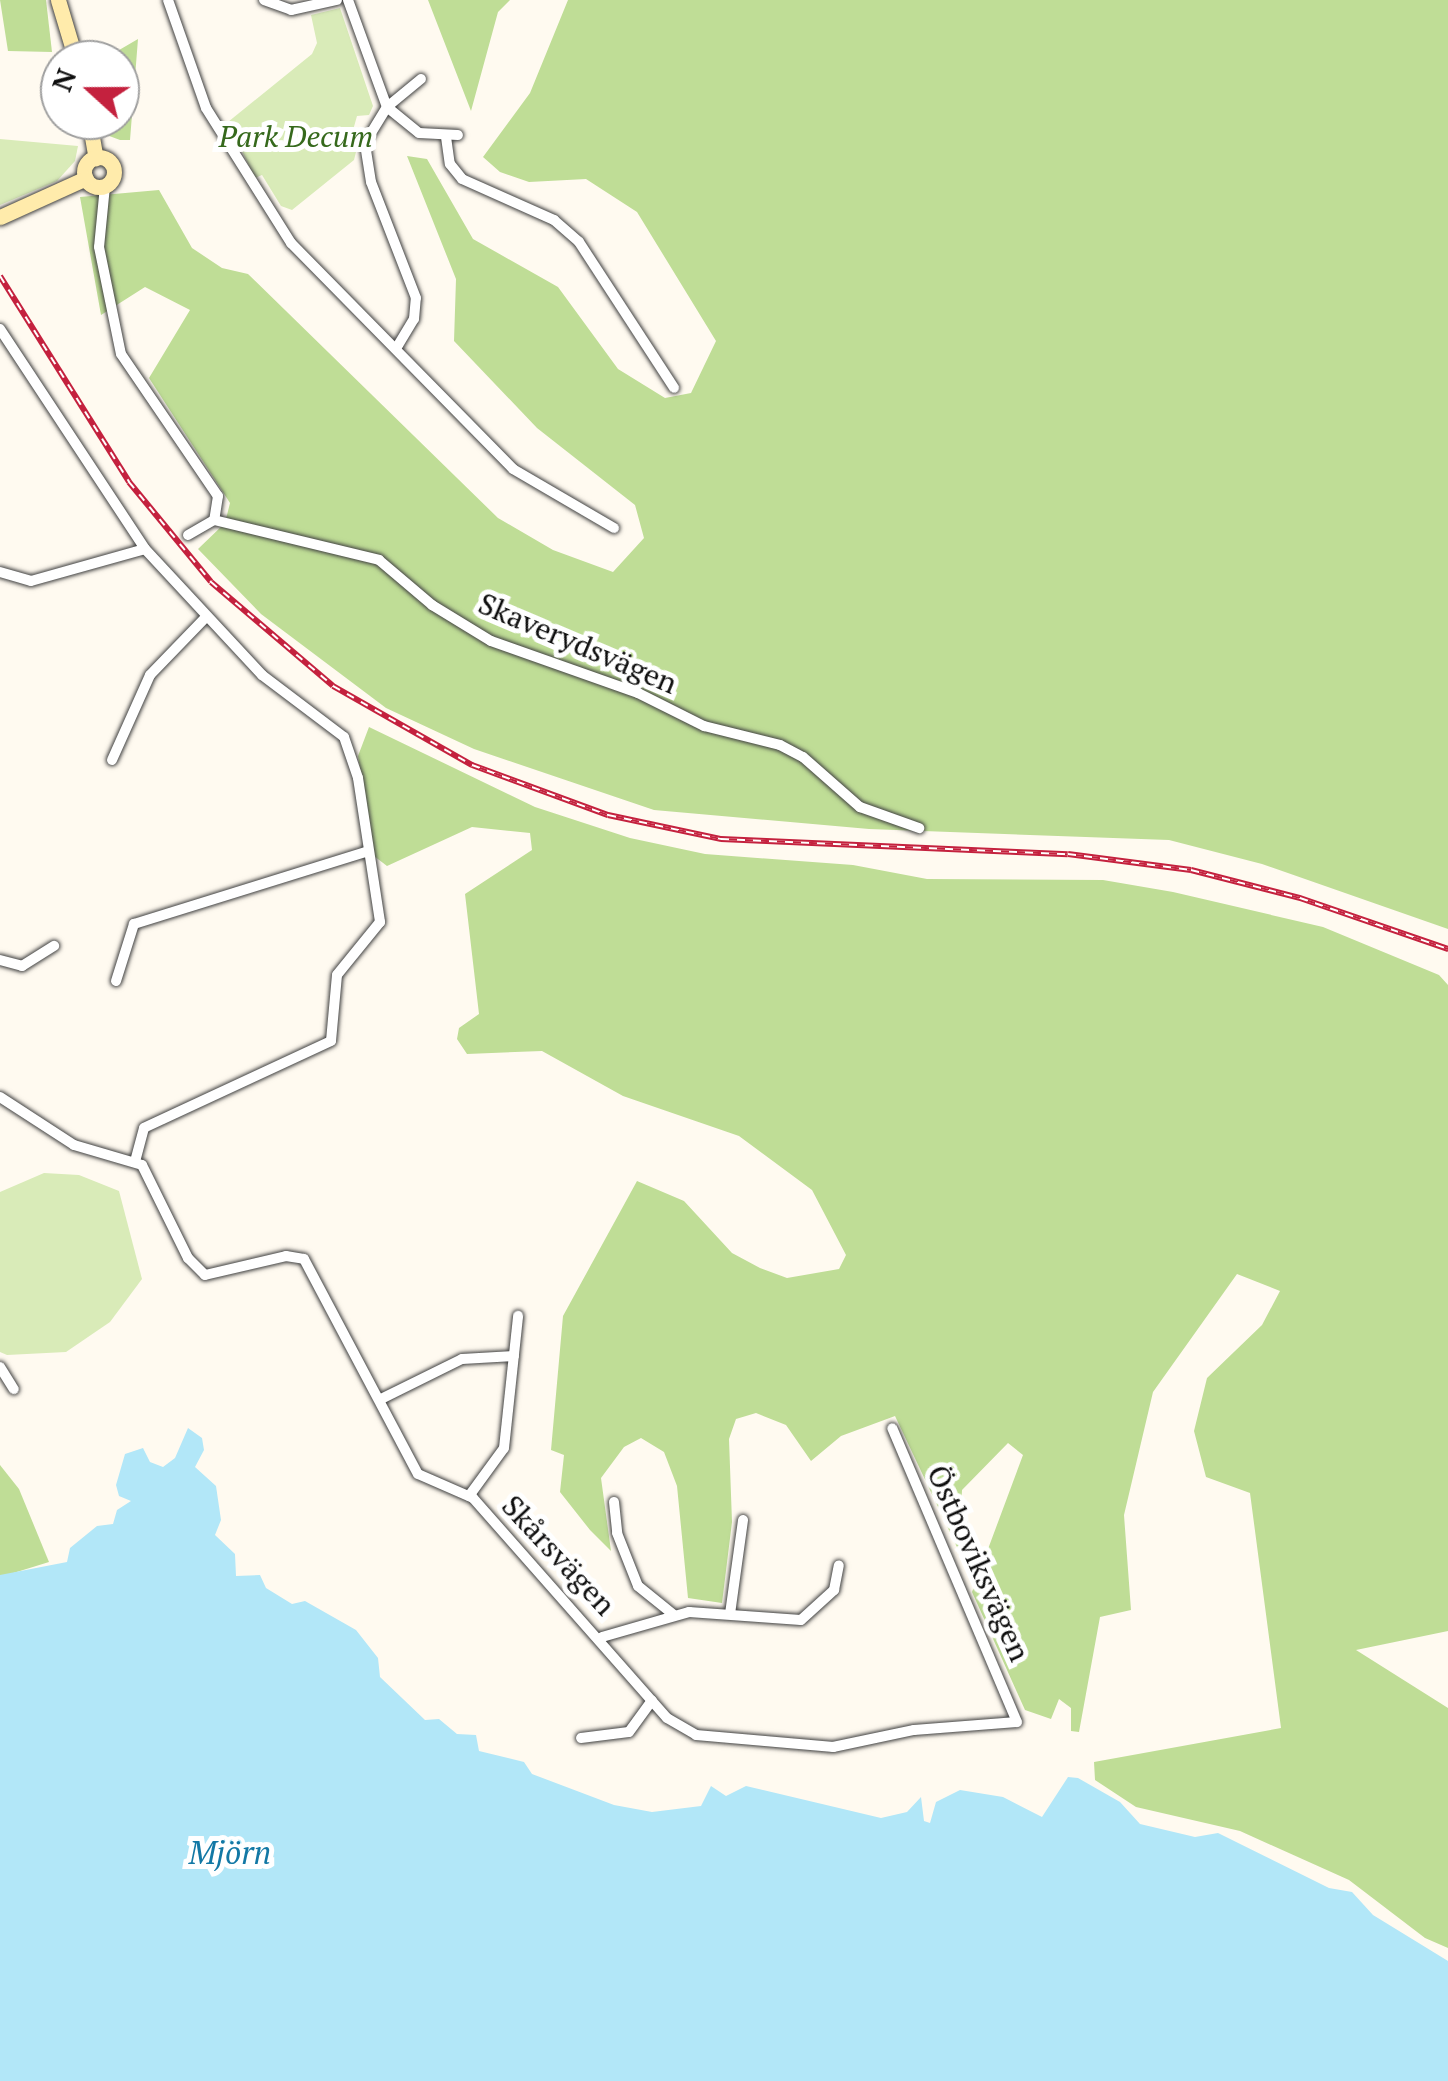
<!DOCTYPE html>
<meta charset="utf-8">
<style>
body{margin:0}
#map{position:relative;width:1448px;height:2081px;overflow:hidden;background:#fffaf0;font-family:"PT Serif",serif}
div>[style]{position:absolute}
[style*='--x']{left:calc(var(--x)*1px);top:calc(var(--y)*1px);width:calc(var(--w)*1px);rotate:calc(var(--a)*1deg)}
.green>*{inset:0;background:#d9ebb8}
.forest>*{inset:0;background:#bfdd96}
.water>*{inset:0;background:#b2e7f8}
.roads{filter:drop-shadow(0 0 2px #414141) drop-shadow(0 0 2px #414141)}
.street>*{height:10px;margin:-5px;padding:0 5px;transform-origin:5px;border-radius:5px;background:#fff}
.secondary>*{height:15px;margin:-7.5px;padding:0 7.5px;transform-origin:7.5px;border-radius:7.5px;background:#ffebab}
.secondary>.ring{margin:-7.5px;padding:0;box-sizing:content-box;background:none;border:15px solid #ffebab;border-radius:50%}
.rail>*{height:6px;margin-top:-3px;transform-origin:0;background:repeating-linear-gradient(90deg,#fff 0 8px,#c4213e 0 16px);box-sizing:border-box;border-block:2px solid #c4213e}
span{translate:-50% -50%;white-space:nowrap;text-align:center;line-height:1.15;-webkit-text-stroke:10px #fff;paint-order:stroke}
.park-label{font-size:30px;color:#36691c;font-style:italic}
.street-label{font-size:30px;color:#0e0e0e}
.water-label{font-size:32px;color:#1278a5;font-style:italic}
.north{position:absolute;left:40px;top:40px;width:100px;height:100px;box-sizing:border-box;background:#fff;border:2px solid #9f9f9f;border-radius:50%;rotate:291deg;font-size:28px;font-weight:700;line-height:40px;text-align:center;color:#0e0e0e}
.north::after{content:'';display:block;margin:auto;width:35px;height:45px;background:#c4213e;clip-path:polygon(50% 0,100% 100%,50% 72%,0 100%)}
</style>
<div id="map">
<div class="green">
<i style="clip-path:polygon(340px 8px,373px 106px,369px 115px,357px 116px,350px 141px,358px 144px,354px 160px,292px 210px,281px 206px,262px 175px,255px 178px,228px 122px,312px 54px,317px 43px,311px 15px)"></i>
<i style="clip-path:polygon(0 139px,78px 146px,75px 161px,57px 181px,0 205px)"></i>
<i style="clip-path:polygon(44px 1173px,79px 1175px,119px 1191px,142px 1279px,110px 1322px,66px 1352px,7px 1355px,0 1352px,0 1192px)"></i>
</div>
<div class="forest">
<i style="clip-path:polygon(0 0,46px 0,52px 52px,8px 51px)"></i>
<i style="clip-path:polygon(428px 0,510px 0,498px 12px,471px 111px)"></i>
<i style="clip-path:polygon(568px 0,1448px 0,1448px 929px,1262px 864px,1169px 840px,869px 829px,654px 810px,474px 749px,386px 708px,261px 614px,198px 549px,225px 523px,230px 503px,149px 378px,190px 310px,145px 287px,101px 315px,80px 197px,159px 190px,192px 248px,222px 268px,248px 274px,498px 518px,553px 550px,613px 572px,644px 538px,635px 505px,537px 428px,454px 341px,456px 279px,407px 156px,427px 159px,473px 239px,558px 287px,618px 369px,665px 398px,691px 393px,716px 341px,637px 212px,586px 179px,529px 182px,500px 172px,483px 157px,530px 93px)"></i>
<i style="clip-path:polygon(138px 39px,130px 140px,120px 140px,104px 134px,98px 120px,120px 120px,120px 60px,102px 60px)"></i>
<i style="clip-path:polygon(369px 727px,535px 807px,630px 838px,705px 854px,853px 865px,927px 879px,1103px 880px,1173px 892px,1323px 927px,1439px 975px,1448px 985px,1448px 1631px,1356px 1650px,1448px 1708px,1448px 1948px,1425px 1938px,1349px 1880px,1240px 1831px,1136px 1807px,1095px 1780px,1094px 1762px,1281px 1728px,1250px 1493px,1206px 1477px,1194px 1431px,1207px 1378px,1262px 1325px,1280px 1291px,1237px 1274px,1153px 1392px,1124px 1515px,1131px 1610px,1100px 1617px,1079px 1732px,1071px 1731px,1071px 1708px,1059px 1699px,1051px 1719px,1025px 1710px,972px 1592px,1023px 1455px,1008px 1443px,962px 1490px,961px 1511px,974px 1532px,964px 1562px,895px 1416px,841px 1436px,811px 1461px,786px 1425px,756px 1413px,736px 1419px,729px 1439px,732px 1522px,722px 1603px,688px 1598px,677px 1486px,664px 1452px,641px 1438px,624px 1447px,601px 1478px,611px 1551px,590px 1530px,560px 1492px,564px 1455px,551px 1450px,563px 1316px,637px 1181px,684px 1201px,732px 1253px,760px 1268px,787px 1278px,839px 1269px,846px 1255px,812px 1190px,739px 1136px,623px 1096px,542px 1051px,467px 1054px,457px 1039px,459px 1028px,479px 1014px,465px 894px,532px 850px,530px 833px,472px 827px,387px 866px,374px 856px,358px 756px)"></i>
<i style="clip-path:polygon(0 1465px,19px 1489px,49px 1562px,7px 1575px,0 1575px)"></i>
</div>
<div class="water">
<i style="clip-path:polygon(188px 1428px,202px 1438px,204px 1450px,195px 1467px,216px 1486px,221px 1520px,215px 1535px,235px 1554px,236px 1576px,260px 1575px,266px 1588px,292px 1604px,305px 1601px,356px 1630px,378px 1658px,380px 1677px,425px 1720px,439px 1719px,457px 1734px,476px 1735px,479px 1751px,524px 1762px,532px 1774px,614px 1805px,652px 1812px,701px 1806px,711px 1786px,726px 1796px,746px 1786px,881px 1818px,907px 1812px,921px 1797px,924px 1821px,930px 1823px,936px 1802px,960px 1790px,1003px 1797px,1042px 1817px,1068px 1777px,1078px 1778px,1120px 1802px,1140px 1824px,1195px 1837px,1218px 1833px,1329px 1888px,1352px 1892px,1373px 1915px,1448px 1961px,1448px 2081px,0 2081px,0 1575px,67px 1562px,70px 1548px,97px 1526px,113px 1524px,117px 1510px,131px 1501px,119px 1496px,116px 1485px,125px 1454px,143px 1448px,150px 1462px,163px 1467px,175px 1458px)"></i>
</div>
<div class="roads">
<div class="street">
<i style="--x:168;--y:0;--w:114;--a:70.6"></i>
<i style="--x:206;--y:108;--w:160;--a:57.8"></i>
<i style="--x:291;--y:243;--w:317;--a:45.5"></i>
<i style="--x:513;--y:469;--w:117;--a:30.3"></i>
<i style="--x:264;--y:0;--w:29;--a:20"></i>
<i style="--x:291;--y:10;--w:47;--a:-12.3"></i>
<i style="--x:348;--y:0;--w:114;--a:70"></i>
<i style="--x:387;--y:107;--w:41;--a:39.1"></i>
<i style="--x:419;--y:133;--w:39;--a:3"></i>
<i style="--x:446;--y:137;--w:27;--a:82"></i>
<i style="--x:450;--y:164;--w:19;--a:51"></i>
<i style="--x:462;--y:179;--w:101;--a:24"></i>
<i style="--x:554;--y:220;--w:33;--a:41"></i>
<i style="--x:579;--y:242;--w:174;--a:56.9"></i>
<i style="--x:105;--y:186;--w:61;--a:95.6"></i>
<i style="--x:99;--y:247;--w:109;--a:78.4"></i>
<i style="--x:121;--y:354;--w:172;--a:55.7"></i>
<i style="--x:218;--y:496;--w:24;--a:99"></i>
<i style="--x:214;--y:520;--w:30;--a:150"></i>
<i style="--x:0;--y:329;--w:263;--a:56.6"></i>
<i style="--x:397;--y:347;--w:33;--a:-59"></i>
<i style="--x:414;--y:319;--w:21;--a:-85"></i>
<i style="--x:416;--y:298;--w:124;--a:-111.2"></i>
<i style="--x:371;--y:182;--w:39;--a:-99"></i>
<i style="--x:365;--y:143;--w:42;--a:-58.6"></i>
<i style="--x:387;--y:107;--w:44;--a:-39.5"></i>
<i style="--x:214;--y:520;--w:170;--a:13.6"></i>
<i style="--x:379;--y:560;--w:70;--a:40.3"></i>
<i style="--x:432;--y:605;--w:69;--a:31.4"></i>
<i style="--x:491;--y:641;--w:156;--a:19.5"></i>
<i style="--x:638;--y:693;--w:74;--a:26.6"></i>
<i style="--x:704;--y:726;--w:78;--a:14"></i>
<i style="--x:780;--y:745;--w:26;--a:28"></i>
<i style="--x:803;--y:757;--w:76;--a:41.3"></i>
<i style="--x:860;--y:807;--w:63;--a:19.6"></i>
<i style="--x:0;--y:572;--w:32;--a:16"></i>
<i style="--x:31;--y:581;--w:118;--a:-15.7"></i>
<i style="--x:145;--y:549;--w:172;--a:47.1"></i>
<i style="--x:262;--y:675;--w:103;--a:37.1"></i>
<i style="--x:344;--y:737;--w:43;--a:71.1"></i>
<i style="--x:358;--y:778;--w:146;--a:81.3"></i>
<i style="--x:380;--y:922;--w:68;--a:129.1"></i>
<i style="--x:337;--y:975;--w:66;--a:95.2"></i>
<i style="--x:331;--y:1041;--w:206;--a:155.1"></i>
<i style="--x:144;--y:1128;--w:34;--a:105"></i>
<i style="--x:112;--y:760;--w:93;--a:-65.9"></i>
<i style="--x:150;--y:675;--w:81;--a:-46"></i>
<i style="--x:0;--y:960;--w:23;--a:15"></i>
<i style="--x:22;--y:966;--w:38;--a:-32"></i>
<i style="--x:116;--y:981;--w:60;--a:-72.5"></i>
<i style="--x:134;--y:924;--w:245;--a:-17.3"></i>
<i style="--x:0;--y:1097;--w:88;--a:33"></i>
<i style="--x:74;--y:1145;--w:71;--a:16.4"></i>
<i style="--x:142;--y:1165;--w:104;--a:63.7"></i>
<i style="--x:188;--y:1258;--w:24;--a:45"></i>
<i style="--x:205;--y:1275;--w:83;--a:-13.2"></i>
<i style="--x:286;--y:1256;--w:18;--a:9"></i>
<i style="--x:304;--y:1259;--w:243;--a:62.1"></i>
<i style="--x:418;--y:1474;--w:60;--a:23.6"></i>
<i style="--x:473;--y:1498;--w:293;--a:48.6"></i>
<i style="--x:667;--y:1718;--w:34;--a:30"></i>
<i style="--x:696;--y:1735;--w:138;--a:5"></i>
<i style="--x:833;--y:1747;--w:83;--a:-11.9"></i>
<i style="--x:914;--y:1730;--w:103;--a:-4.4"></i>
<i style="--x:1017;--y:1722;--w:319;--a:-113"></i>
<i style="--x:0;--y:1367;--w:26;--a:58"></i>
<i style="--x:381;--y:1399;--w:90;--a:-26.3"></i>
<i style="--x:462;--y:1359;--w:52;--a:-3.3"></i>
<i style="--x:469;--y:1496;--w:59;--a:-53.9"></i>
<i style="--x:504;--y:1448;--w:133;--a:-83.9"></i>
<i style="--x:614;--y:1502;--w:31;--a:84"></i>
<i style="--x:617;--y:1533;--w:57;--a:68.4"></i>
<i style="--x:638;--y:1586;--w:46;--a:38.9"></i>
<i style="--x:730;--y:1614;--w:95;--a:-82.1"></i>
<i style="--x:602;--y:1637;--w:91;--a:-16"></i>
<i style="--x:689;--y:1612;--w:112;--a:4.1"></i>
<i style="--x:801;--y:1620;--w:45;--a:-42.3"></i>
<i style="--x:834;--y:1590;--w:25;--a:-79"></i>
<i style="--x:581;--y:1738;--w:48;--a:-7.1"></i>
<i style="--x:629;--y:1732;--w:39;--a:-54"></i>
</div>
<div class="secondary">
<i style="--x:58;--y:0;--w:63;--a:73.3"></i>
<i style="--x:89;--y:120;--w:39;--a:80"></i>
<i class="ring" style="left:84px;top:157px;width:15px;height:15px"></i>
<i style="--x:0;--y:217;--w:94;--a:-24.4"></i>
</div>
</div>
<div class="rail">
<i style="--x:0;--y:276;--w:243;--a:57.9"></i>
<i style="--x:129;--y:482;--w:129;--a:50.6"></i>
<i style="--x:211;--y:582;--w:160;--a:40.4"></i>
<i style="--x:333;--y:686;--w:160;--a:29.6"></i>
<i style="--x:472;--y:765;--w:145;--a:20.2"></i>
<i style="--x:608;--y:815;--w:116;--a:12"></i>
<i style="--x:721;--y:839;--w:347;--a:2.5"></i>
<i style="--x:1068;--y:854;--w:124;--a:7.4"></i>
<i style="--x:1191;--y:870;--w:113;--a:14.4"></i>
<i style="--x:1300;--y:898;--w:157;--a:19"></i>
</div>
<div class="park-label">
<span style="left:296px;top:136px">Park Decum</span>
</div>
<div class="street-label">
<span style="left:578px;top:643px;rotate:23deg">Skaverydsvägen</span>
<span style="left:559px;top:1555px;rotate:47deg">Skårsvägen</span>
<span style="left:979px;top:1563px;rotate:66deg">Östboviksvägen</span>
</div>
<div class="water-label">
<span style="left:230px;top:1852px">Mjörn</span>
</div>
<div class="north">N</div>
</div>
